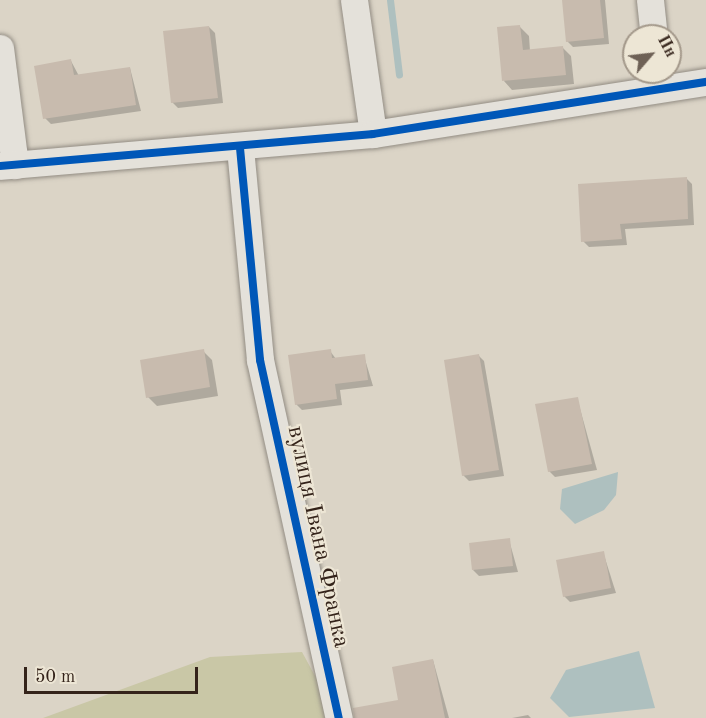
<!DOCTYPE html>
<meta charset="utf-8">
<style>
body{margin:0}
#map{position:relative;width:706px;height:718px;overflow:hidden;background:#dbd4c6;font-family:"Old Standard TT",serif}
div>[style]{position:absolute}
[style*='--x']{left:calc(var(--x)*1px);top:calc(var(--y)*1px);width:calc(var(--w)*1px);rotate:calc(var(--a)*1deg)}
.green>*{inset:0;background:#c9c7a6}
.water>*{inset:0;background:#aec0bf}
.shadow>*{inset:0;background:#0003}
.stream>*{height:7px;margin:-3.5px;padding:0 3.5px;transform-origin:3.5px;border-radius:3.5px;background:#aec0bf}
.building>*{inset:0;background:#c8bbae}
.roads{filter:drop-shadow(0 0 2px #928c83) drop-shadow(0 0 2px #928c83)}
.minor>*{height:27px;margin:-13.5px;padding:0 13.5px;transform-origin:13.5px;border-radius:13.5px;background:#e4e1da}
.cycleway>*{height:8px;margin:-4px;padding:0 4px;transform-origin:4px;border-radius:4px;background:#0057b8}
span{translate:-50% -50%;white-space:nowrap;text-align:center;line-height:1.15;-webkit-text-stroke:4.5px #ede6d5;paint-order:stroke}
.street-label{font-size:24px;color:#34231a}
.north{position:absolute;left:622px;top:24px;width:60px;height:60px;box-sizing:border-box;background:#ede6d5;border:2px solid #a3988a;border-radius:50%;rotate:62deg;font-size:16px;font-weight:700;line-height:24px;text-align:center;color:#34231a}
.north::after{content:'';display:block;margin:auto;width:21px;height:27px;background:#6e6156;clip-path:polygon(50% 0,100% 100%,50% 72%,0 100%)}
.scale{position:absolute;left:24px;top:667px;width:174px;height:27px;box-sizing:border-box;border:3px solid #34231a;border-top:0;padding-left:8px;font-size:18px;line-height:21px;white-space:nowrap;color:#34231a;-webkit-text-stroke:4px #ede6d5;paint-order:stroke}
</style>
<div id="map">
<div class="green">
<i style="clip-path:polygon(302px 652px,338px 718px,43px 718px,210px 657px)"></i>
</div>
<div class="water">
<i style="clip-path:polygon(618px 472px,616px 495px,604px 510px,575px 524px,560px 509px,562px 489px)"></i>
<i style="clip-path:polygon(639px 651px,655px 708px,569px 717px,550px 698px,566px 670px)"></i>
</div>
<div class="shadow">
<i style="clip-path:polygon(564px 0,605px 0,609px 44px,573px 47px,567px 41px)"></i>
<i style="clip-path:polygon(209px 27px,215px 33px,223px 103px,178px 108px,172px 102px)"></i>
<i style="clip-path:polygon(520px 27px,529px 36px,530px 51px,562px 47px,571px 56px,574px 84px,512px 90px,504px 81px)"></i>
<i style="clip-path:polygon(71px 61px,79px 76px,130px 68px,141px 111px,51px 124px,45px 118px)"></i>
<i style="clip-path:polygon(686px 178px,692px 184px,694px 225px,625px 229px,627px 245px,589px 247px,583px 241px)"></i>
<i style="clip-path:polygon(203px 351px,212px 360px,218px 396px,157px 406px,148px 397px)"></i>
<i style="clip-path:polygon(330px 351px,336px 359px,364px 356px,373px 386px,340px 390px,342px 405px,302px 410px,296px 404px)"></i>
<i style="clip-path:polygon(478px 355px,484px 361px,504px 476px,469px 481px,463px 475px)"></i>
<i style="clip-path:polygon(577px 398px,597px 470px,555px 477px,549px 471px)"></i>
<i style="clip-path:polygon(509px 540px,518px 572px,479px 576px,473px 570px)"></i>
<i style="clip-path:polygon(603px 552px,616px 593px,570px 602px,564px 596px)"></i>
<i style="clip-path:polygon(433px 660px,449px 718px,387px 718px,400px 701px)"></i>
<i style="clip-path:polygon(528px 715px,531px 718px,512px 718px)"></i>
</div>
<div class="stream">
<i style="--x:390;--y:0;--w:75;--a:83.1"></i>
</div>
<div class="building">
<i style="clip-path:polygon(562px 0,600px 0,604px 38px,566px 42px)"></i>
<i style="clip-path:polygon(520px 25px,523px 50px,563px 46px,566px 75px,502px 81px,497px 27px)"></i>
<i style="clip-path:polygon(209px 26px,218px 98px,171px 103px,163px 31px)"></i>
<i style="clip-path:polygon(71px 59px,74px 75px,130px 67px,136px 105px,43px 119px,34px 66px)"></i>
<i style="clip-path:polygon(687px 177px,688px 219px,620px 224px,622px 239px,581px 242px,578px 184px)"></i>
<i style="clip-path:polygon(204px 349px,210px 387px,146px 398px,140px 360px)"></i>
<i style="clip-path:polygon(331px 349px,332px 358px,365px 354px,368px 380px,335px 384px,337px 399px,295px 405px,288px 355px)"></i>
<i style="clip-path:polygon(479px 354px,499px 470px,462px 476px,444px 360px)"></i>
<i style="clip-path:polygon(578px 397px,592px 464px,548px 472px,535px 404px)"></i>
<i style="clip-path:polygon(510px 538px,513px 566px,472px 570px,469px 543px)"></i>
<i style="clip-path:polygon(604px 551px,611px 588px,563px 597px,556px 560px)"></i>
<i style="clip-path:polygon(433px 659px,445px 718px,354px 718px,353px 708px,398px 700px,392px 667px)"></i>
</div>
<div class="roads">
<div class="minor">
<i style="--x:354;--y:0;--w:135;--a:81.9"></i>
<i style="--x:650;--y:0;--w:36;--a:84"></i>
<i style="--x:0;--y:48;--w:118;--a:82.7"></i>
<i style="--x:240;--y:148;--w:213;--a:84.6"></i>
<i style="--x:260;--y:360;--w:367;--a:77.6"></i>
<i style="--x:0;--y:166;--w:374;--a:-4.9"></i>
<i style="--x:373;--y:134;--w:337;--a:-8.9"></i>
</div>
</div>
<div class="cycleway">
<i style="--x:240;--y:148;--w:213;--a:84.6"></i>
<i style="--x:260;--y:360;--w:367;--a:77.6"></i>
<i style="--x:0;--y:166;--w:374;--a:-4.9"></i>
<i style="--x:373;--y:134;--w:337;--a:-8.9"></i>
</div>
<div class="street-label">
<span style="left:317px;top:537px;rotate:78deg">вулиця Івана Франка</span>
</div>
<div class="north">Пн</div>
<div class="scale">50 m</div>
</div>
